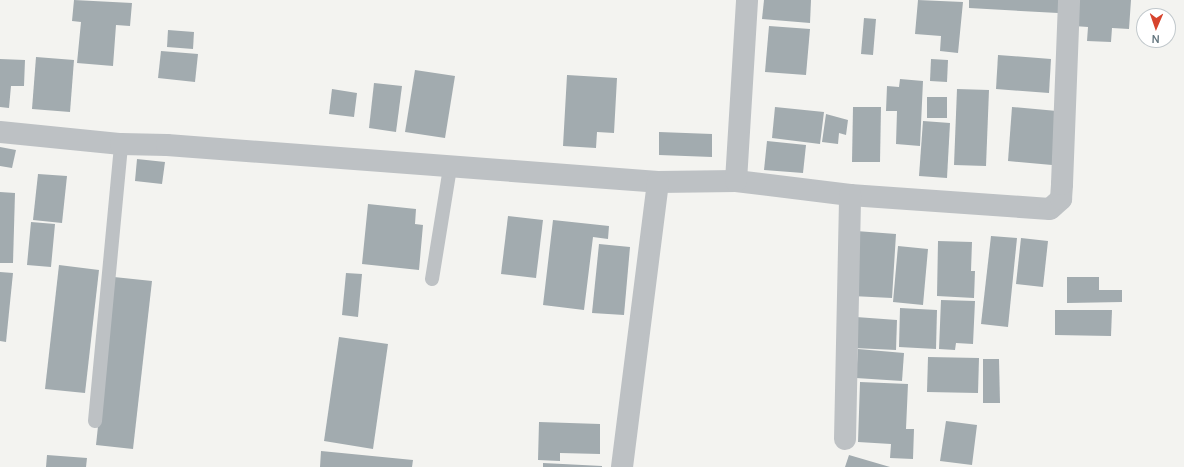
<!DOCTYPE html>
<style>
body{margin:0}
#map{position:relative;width:1184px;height:467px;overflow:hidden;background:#f3f3f0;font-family:Manrope,sans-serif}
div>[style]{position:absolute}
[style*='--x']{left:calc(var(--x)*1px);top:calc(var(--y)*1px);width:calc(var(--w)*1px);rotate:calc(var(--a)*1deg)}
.building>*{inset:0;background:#a2abaf}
.service>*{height:14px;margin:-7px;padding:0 7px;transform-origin:7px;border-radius:7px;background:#bdc1c4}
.minor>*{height:22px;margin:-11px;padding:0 11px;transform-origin:11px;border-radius:11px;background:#bdc1c4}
span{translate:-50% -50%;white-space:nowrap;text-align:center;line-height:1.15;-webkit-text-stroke:4px #fff;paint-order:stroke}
.north{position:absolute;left:1136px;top:8px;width:40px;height:40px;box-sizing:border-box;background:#fff;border:1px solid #c1c8cc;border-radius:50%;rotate:182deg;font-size:11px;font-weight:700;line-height:16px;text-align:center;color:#64767f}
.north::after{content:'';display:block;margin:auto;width:14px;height:18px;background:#d7442d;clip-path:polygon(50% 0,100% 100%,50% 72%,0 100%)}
</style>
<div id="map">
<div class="building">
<i style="clip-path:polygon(74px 0,132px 3px,130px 26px,116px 25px,113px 66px,77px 63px,81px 22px,72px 21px)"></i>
<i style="clip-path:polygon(764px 0,811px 0,810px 23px,762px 19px)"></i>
<i style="clip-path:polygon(918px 0,963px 2px,958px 53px,940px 51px,941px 36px,915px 34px)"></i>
<i style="clip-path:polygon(969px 0,1059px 0,1058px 13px,969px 8px)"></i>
<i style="clip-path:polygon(1075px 0,1131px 0,1129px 29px,1112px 28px,1111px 42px,1087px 41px,1088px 27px,1074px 26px)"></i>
<i style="clip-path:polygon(864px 18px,876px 19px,873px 55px,861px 54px)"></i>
<i style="clip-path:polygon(769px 26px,810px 29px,806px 75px,765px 72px)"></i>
<i style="clip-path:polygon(168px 30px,194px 32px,193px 49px,167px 47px)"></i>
<i style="clip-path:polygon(161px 51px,198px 54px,195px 82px,158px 78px)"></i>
<i style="clip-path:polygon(998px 55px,1051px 59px,1049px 93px,996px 89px)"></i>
<i style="clip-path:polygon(36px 57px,74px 60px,70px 112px,32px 109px)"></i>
<i style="clip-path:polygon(0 59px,25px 60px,24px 86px,11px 86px,9px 108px,0 107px)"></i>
<i style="clip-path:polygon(931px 59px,948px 60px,947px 82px,930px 81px)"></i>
<i style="clip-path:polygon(415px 70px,455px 76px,445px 138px,405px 132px)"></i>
<i style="clip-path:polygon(567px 75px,617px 78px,614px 133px,597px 132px,596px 148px,563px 146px)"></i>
<i style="clip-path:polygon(900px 79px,923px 81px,920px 146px,896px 144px,897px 111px,886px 111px,887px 86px,899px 87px)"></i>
<i style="clip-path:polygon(374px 83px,402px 86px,396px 132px,369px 128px)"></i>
<i style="clip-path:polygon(332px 89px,357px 93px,354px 117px,329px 114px)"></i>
<i style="clip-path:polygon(957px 89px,989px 90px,986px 166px,954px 165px)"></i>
<i style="clip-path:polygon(927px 97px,947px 97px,947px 118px,927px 118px)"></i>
<i style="clip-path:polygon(775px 107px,824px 112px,820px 144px,772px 138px)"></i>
<i style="clip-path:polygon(853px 107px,881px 107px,880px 162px,852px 162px)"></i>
<i style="clip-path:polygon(1012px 107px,1057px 111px,1052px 165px,1008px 161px)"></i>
<i style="clip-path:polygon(826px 114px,848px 120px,846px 135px,839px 133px,838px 144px,822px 142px)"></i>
<i style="clip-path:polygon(923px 121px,950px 123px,947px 178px,919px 176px)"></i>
<i style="clip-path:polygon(659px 132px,712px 134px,712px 157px,659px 155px)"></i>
<i style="clip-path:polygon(767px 141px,806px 145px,803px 173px,764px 170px)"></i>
<i style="clip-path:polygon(0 147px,16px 150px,12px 168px,0 166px)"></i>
<i style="clip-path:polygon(137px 159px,165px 162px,162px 184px,135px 181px)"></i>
<i style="clip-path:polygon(38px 174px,67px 176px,62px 223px,33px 220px)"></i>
<i style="clip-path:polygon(0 192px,15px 193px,13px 263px,0 263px)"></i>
<i style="clip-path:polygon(368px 204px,416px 209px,415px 224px,423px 225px,419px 270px,362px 264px)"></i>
<i style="clip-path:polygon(508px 216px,543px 220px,536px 278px,501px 274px)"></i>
<i style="clip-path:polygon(553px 220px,609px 226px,608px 239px,593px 237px,584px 310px,543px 305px)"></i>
<i style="clip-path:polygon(31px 222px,55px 224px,51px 267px,27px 265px)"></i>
<i style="clip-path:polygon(856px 231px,896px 234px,892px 298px,852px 296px)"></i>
<i style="clip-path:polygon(991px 236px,1017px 238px,1008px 327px,981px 324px)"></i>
<i style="clip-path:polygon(1021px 238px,1048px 241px,1043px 287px,1016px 284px)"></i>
<i style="clip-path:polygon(938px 241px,972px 242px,971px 271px,975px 271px,974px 298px,937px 296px)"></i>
<i style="clip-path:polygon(599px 244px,630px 247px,624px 315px,592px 313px)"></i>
<i style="clip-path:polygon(898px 246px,928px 249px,923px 305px,893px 302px)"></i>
<i style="clip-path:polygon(59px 265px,99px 270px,85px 393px,45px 389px)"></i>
<i style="clip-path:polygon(0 272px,13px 273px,6px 342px,0 341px)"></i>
<i style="clip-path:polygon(346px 273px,362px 274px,358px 317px,342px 315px)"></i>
<i style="clip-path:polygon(114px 277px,152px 281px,133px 449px,96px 445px)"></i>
<i style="clip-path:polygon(1067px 277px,1099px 277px,1099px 290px,1122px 290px,1122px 302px,1067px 303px)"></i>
<i style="clip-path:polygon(941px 300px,975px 301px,973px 344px,956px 343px,955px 350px,939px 349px)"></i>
<i style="clip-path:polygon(900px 308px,937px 310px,936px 349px,899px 347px)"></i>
<i style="clip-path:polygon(1055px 310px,1112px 310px,1111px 336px,1055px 335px)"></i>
<i style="clip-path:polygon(856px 317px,897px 320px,896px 350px,854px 348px)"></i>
<i style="clip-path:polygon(339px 337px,388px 344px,373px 449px,324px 441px)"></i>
<i style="clip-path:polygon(858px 349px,904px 353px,902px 381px,856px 378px)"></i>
<i style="clip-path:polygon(928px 357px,979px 358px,978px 393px,927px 392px)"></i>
<i style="clip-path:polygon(983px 359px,999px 359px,1000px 403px,983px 403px)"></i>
<i style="clip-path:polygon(860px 382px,908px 384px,906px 429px,914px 429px,913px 459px,890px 458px,891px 444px,858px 442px)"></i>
<i style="clip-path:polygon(946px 421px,977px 425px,972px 465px,940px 461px)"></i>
<i style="clip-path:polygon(539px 422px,600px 424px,600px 454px,560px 453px,560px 461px,538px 460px)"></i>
<i style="clip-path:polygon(321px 451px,413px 460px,412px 467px,320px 467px)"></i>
<i style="clip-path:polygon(47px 455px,87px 458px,86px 467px,46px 467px)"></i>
<i style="clip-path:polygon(849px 455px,890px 467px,845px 467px)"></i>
<i style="clip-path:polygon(543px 463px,602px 466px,602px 467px,543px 467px)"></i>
</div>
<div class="service">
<i style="--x:432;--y:279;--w:112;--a:-80.8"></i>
<i style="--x:95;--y:421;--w:278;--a:-84.6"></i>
</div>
<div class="minor">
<i style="--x:0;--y:132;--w:122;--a:5.7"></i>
<i style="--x:121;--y:144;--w:46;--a:1.2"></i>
<i style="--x:167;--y:145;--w:492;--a:4.3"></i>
<i style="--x:658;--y:182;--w:78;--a:-0.7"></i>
<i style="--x:736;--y:181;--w:115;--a:7"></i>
<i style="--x:850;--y:195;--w:200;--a:4"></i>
<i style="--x:1050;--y:209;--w:15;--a:-42"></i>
<i style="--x:1061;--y:199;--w:15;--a:-86"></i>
<i style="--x:1062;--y:184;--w:184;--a:-87.8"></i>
<i style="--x:736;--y:181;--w:181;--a:-86.5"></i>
<i style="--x:845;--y:439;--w:244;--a:-88.8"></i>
<i style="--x:622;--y:467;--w:287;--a:-82.8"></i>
</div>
<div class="north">N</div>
</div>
